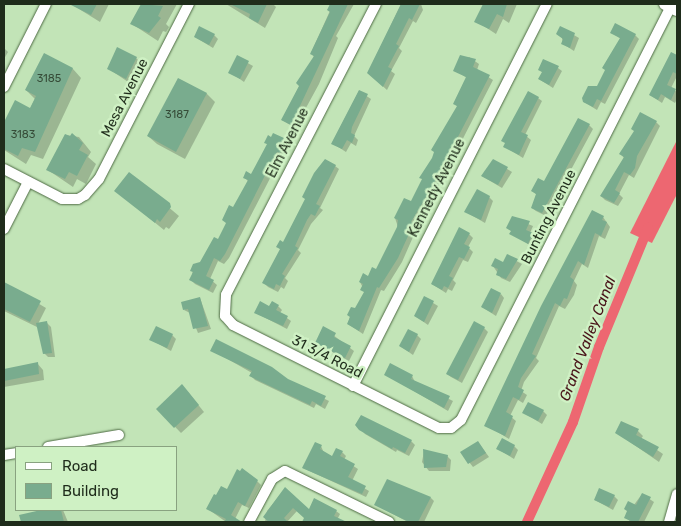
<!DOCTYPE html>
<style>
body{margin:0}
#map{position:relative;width:681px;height:526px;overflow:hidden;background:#c2e4b7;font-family:Rubik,sans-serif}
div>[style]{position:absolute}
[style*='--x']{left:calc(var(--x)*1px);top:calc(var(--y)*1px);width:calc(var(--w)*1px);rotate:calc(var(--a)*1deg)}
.water>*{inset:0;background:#ed6771}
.shadow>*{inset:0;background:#0003}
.canal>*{height:10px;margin:-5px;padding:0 5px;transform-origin:5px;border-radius:5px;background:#ed6771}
.building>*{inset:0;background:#79ac8e}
.roads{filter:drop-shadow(0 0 1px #4d6a43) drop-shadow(0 0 1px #4d6a43)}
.minor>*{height:10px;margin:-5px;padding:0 5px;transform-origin:5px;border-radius:5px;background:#fff}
.major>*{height:12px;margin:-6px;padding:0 6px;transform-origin:6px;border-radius:6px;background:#fff}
span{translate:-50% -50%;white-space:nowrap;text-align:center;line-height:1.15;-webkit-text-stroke:5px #cff1c4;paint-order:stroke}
.number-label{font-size:11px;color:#364c38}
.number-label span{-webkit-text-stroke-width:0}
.street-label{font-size:14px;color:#1f2c1b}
.water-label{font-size:15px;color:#49151a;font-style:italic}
.frame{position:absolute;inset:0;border:5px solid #1f2c1b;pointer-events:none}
.legend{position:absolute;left:15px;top:446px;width:162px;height:65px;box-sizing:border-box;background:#cff1c4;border:1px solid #89a280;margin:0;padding:6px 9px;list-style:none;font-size:15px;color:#1f2c1b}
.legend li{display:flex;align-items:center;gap:10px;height:25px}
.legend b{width:25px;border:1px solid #89a280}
</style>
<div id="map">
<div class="water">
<i style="clip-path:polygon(677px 140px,677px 194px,652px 243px,630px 233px)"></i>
</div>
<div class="shadow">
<i style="clip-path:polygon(71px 4px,109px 4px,100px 22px)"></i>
<i style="clip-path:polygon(142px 4px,177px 4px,166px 24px,169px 27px,166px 32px,163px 31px,158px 41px,132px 24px)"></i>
<i style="clip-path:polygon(226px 4px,273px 4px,276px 7px,265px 28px)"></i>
<i style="clip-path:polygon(333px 4px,354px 4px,336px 36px,338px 38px,319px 84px,295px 128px,282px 120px,314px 57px,311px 53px)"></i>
<i style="clip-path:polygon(401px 4px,421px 4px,423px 10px,416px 23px,413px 21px,399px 48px,402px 51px,391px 71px,395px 74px,387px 90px,368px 73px)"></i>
<i style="clip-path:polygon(485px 4px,517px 4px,509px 23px,503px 19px,496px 34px,476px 21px)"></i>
<i style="clip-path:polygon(560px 27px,579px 38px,574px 51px,563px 44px)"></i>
<i style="clip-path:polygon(612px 33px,635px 35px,639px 39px,605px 104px,601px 102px,597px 110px,584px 102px,597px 88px,621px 39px)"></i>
<i style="clip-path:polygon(214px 35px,218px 39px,213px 48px,195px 37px)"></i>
<i style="clip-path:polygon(4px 48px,8px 52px,4px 59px)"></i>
<i style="clip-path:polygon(671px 54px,677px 57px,677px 76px,671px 88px,677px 92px,677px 99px,675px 103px,665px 97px,662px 103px,650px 95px)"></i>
<i style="clip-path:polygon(44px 55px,73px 69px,81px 78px,43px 159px,31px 155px,26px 164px,4px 150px,4px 125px,16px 102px,30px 109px,35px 99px,26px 90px)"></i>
<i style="clip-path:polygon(237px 57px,253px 66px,244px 82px,230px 72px)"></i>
<i style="clip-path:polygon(469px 57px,479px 64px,477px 70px,493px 80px,435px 193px,415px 226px,417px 228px,402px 262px,384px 291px,381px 290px,363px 334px,348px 324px,352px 308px,356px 310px,365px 292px,360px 282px,377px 271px,398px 227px,395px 218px,411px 203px,434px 158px,458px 107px,454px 103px,467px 78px,455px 70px)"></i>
<i style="clip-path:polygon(136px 58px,144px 66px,134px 86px,109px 69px)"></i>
<i style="clip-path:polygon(558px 68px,562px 71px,553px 88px,539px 79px,543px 73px,539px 69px)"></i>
<i style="clip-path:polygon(179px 79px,207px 94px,215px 102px,185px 159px,157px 144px,148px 136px)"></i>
<i style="clip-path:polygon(359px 91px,371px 99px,354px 136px,358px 140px,356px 146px,351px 143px,346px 152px,332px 143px)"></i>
<i style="clip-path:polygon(538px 98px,542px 101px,525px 135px,531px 140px,523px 158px,505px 147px)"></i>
<i style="clip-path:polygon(656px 122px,660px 126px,634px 178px,629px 175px,619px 194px,623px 198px,618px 206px,605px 200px,601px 196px,624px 158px,621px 154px)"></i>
<i style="clip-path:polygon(589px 125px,593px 129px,546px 216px,536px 211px,532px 208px,537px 195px,533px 191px,544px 183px)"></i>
<i style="clip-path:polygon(65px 135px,79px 137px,91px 152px,88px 157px,96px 164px,86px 184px,77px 179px,73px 187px,48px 170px)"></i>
<i style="clip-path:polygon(283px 139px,287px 143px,284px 156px,282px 155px,229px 258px,224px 264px,218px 261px,210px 279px,217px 285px,213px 293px,195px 284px,191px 280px,194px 265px,201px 263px,219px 241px,249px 182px,244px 177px,252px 175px,268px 145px,266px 143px)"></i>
<i style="clip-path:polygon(494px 161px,512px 172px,502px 188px,482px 176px)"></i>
<i style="clip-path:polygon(335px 166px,339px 169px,320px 208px,323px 210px,311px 224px,298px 250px,301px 253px,285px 278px,288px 281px,284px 289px,281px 287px,278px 292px,268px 287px,264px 283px,281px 250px,278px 247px,283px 244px)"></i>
<i style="clip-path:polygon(129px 174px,179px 216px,169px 229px,166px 227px,164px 230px,116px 191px)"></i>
<i style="clip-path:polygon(489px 197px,493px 201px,485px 223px,466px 212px)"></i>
<i style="clip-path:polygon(603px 217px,610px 227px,605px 239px,599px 236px,588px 268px,582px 264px,574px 281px,577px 285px,574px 295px,565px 309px,559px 306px,536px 358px,539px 361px,524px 382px,521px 391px,527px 395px,523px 403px,518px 400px,510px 416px,516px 421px,509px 439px,486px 425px,542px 307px)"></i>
<i style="clip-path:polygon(513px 218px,533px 226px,530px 233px,536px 238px,532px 247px,508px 228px)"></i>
<i style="clip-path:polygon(469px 234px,473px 238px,468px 247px,473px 252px,468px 262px,463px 260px,453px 280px,456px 283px,452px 291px,448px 289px,446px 293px,432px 284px)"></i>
<i style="clip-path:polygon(507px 256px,522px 264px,510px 282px,501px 278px,493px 266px,504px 263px)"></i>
<i style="clip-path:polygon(4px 283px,46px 308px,38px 324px,47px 323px,51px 327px,55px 357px,48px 357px,44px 353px,38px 325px,37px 327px,4px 311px)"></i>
<i style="clip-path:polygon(501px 294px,504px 298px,496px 316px,482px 307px)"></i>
<i style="clip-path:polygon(200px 298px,211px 329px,198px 333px,190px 313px,184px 310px)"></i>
<i style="clip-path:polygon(425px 298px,438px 306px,428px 325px,415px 316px)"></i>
<i style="clip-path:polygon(278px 306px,282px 310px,280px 313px,291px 321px,287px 329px,256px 313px)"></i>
<i style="clip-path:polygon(324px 328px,354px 351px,349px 361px,316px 343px)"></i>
<i style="clip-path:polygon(484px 328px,488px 332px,462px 383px,451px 377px,447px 374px)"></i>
<i style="clip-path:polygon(172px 335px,176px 339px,171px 351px,150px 339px)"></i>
<i style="clip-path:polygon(417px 335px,421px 339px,413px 355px,400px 346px)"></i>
<i style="clip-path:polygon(212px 350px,287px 380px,329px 401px,325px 409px,316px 404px,314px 408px,255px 380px,251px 376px,252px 373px)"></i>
<i style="clip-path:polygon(37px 363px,43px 370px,44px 380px,4px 387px,4px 370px)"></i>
<i style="clip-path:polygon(385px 374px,412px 376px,415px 382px,453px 401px,448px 411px)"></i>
<i style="clip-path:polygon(188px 392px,204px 412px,181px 433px,158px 409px)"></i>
<i style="clip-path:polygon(543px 411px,547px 415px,542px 424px,524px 413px)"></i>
<i style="clip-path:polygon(357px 425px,411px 441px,415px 445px,409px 456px,397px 450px,396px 452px,365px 434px)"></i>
<i style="clip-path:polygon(638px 431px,643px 436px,641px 439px,663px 454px,659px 462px,617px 433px)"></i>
<i style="clip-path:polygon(478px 442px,489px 457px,473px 467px,462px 453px)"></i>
<i style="clip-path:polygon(321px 446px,324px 453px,333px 457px,342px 452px,346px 456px,344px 460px,358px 469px,352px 481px,369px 491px,366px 497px,303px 468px)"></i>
<i style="clip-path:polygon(514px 446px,518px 450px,514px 459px,498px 449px)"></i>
<i style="clip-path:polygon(424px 451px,447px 456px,451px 460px,450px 471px,429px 471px,422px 462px)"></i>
<i style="clip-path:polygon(257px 481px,261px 485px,249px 508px,242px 505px,235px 519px,238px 522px,226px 522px,208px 509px,217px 497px)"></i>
<i style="clip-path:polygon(285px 489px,309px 511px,336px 511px,340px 514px,336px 522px,304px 522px,306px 518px,297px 511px,287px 522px,265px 522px,267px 511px)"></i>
<i style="clip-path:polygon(642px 494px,654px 502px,644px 522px,631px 522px,625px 517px)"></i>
<i style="clip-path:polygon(614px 496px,618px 500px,613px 510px,595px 500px)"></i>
<i style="clip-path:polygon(431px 498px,434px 501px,424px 522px,408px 522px,376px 505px)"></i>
<i style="clip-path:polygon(49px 510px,63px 510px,68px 522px,22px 522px,21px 516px)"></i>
</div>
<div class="canal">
<i style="--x:527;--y:522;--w:110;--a:-65.3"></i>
<i style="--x:573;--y:422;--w:79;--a:-70.9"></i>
<i style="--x:599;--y:347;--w:129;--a:-67.6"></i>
</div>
<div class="building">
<i style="clip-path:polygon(69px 4px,97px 4px,91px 15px)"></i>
<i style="clip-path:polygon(141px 4px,163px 6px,158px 16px,161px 18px,149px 33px,130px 24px)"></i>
<i style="clip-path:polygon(230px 4px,267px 4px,258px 23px,249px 18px,250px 14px)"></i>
<i style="clip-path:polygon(330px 4px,348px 4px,291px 125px,281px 120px,299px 86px,296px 83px,314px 56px,310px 54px,330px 12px,327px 10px)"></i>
<i style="clip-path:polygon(401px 4px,420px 4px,412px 20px,409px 18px,396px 44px,399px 46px,388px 67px,392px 69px,383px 87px,367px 73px)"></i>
<i style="clip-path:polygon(483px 4px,507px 4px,503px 17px,497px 14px,489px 29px,474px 22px)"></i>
<i style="clip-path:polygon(615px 23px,636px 34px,601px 101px,597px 99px,593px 107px,583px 102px,582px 98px,588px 86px,597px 86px,605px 70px,602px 68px,620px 38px,610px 33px)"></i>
<i style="clip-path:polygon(199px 26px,215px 34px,209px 45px,194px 37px)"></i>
<i style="clip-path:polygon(560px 26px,575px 33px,570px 48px,561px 44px,563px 39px,556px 34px)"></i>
<i style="clip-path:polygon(117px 47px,137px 57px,126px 79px,107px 69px)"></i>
<i style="clip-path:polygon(671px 52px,677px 55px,677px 74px,673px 72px,667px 85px,676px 89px,671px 100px,661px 94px,658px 100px,649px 95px)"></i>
<i style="clip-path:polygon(44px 53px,73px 68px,35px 152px,22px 148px,18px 156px,4px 149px,4px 122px,15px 100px,30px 108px,36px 96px,25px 90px)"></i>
<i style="clip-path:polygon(237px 55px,249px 61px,240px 79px,228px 73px)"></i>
<i style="clip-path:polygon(460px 55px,476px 59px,473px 67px,490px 75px,431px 189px,411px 222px,414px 223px,398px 258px,379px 288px,377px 287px,359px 331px,347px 324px,350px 317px,347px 315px,351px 307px,355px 308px,364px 292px,360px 290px,363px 284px,359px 282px,363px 273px,368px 276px,372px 267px,376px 269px,397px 227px,398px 220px,394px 218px,404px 198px,411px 201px,422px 179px,419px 178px,432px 158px,434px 152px,431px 150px,457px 106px,453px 104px,466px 77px,453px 71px)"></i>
<i style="clip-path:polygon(543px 59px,559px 66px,549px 85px,538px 79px,542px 72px,538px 70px)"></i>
<i style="clip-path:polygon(178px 78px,207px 93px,176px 152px,147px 136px)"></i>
<i style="clip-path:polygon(359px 90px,368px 94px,352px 127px,351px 133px,355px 135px,352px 143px,347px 140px,342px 149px,331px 144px)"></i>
<i style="clip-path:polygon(528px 91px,539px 97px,521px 132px,528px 135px,519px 155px,503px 147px,505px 143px,501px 141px)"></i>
<i style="clip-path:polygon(640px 112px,657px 121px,637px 156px,635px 168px,630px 175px,624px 172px,615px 190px,620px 193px,614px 203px,600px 196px,624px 157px,619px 154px,634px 131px,631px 129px)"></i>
<i style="clip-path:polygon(578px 118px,590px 124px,542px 213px,531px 208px,536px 194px,531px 191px,538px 178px,544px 181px)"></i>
<i style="clip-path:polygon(72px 133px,83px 143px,79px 150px,88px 155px,77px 176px,69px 172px,65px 179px,46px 170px,65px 134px,70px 136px)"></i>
<i style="clip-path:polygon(273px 133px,284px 138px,281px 145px,283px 146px,280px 153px,277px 152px,225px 254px,220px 261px,214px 258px,206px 276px,214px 280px,209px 290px,189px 280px,193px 272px,190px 271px,193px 264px,200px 262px,214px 237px,218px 239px,226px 223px,222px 220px,229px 205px,233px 207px,248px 180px,243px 178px,246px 171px,251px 174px,267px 144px,264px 143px,268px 135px,271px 137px)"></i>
<i style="clip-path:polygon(325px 159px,336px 165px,316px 204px,320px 206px,315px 216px,311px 214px,307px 220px,295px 246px,298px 248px,282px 274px,285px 276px,280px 286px,276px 284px,274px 289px,262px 283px,280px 249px,276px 247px,280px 240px,283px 242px,305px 199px,302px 197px,314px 173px)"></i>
<i style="clip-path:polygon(493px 159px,508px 167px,498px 185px,481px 176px)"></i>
<i style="clip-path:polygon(129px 172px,170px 203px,171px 207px,160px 222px,157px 219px,155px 223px,114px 191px)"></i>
<i style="clip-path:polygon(477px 189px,490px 196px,481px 220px,464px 212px)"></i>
<i style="clip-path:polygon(592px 210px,604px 216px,602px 220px,607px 222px,601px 236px,595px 233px,584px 265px,578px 261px,570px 277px,574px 280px,567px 299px,564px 298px,560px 306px,555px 303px,532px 354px,536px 356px,521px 378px,518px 387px,524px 390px,519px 400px,513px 397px,506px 412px,513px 416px,505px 436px,484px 426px,541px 306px)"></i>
<i style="clip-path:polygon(512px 216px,530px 221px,526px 230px,533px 233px,528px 244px,509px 234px,511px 231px,506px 228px)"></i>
<i style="clip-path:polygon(459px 227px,470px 233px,464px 244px,470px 247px,464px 259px,459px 257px,449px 276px,453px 278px,448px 288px,444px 286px,442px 290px,431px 284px)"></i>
<i style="clip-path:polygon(507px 254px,518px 259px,506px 279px,496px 275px,498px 269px,491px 266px,495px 258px,503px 262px)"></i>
<i style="clip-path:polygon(4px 282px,41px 301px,30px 322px,4px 309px)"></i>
<i style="clip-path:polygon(491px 288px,501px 293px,492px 313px,481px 307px)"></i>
<i style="clip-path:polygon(424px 296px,434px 301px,424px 322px,414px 316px)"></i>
<i style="clip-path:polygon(200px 297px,208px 326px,193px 329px,188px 309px,183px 310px,181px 302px)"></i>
<i style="clip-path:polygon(260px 301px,269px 306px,272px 301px,279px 305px,276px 310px,288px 316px,283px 326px,254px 313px)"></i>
<i style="clip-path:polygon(47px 321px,52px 353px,43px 354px,36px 323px)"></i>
<i style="clip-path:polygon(474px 321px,485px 327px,458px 380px,446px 374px)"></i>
<i style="clip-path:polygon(156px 326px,173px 334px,167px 348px,149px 340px)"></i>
<i style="clip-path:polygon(323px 326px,336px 333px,334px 337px,351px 346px,345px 358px,315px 343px)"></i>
<i style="clip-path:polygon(408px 329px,418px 334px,409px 352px,399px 346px)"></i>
<i style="clip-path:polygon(216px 339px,272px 367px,288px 379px,326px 396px,321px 406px,312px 401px,310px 405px,249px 376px,252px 371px,210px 351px)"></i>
<i style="clip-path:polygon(38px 362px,39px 374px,4px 381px,4px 369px)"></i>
<i style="clip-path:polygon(390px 363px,413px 375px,411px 379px,450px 396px,444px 408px,384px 375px)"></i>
<i style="clip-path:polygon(182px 384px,199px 405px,174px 428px,156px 409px)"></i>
<i style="clip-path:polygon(528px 402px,544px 410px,538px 421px,522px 413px)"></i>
<i style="clip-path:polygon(361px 415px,412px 440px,405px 453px,393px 447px,392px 449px,359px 430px,355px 425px)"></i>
<i style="clip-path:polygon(621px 421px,639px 429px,636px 435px,659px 447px,653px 457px,615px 433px)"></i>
<i style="clip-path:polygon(502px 438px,515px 445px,510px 456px,496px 449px)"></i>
<i style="clip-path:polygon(478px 441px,486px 453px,468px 464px,460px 452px)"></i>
<i style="clip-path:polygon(315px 442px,322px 445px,320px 449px,332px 456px,336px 448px,343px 451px,340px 456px,355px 464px,348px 477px,366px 486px,362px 494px,302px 468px)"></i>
<i style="clip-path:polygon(423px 449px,448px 455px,446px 467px,424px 468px)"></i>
<i style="clip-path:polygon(242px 468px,258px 480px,245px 506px,238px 502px,231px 515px,242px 522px,224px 522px,226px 519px,206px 509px,214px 494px,216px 495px,221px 486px,227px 489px,237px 469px,240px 471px)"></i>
<i style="clip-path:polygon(387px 479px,431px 497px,418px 522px,409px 522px,374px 505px)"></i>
<i style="clip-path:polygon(285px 487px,309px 509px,314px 498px,337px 510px,334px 516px,347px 522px,302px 522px,304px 518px,293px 508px,284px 518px,288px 522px,269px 522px,263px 517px)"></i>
<i style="clip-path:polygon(599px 488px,615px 495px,609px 507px,594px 500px)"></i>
<i style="clip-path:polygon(642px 493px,651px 497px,638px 522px,633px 522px,624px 518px,627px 511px,624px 509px,628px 501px,636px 505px)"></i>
<i style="clip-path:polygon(41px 510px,61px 510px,64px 522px,21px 522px,19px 515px)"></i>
</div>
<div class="roads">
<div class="minor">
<i style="--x:376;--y:4;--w:327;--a:117.3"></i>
<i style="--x:226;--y:295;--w:21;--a:93"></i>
<i style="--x:225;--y:316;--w:12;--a:48"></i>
<i style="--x:233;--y:325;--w:230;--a:26.6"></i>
<i style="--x:439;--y:428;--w:12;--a:0"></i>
<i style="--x:451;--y:428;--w:13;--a:-39"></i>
<i style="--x:461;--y:420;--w:466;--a:-63.1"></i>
<i style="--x:4;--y:87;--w:93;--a:-63.2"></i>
<i style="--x:4;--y:169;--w:65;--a:27.3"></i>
<i style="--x:62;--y:199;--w:16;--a:0"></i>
<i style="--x:78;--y:199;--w:8;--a:-30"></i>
<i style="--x:85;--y:195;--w:21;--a:-49"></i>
<i style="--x:99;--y:179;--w:197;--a:-62.8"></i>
<i style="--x:4;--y:229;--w:53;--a:-62.9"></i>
<i style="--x:353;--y:386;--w:428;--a:-63.1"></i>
<i style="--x:48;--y:447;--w:72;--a:-9.6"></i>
<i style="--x:4;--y:455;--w:12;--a:-9"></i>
<i style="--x:249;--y:522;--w:49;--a:-61.9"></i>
<i style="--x:272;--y:479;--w:15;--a:-32"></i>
<i style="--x:285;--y:471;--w:116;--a:26.1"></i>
<i style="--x:669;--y:522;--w:29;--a:-74"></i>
</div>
<div class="major">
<i style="--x:665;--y:4;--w:13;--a:27"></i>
</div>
</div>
<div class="number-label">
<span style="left:49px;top:79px">3185</span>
<span style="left:177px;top:115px">3187</span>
<span style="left:23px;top:135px">3183</span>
</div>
<div class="street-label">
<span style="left:125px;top:98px;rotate:-63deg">Mesa Avenue</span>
<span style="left:288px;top:143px;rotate:-63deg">Elm Avenue</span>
<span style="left:437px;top:188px;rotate:-63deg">Kennedy Avenue</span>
<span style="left:549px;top:217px;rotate:-63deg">Bunting Avenue</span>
<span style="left:327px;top:357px;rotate:27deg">31 3/4 Road</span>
</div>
<div class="water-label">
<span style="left:588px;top:339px;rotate:-69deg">Grand Valley Canal</span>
</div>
<div class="frame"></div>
<ul class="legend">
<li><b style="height:6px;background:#fff"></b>Road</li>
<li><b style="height:14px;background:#79ac8e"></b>Building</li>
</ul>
</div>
